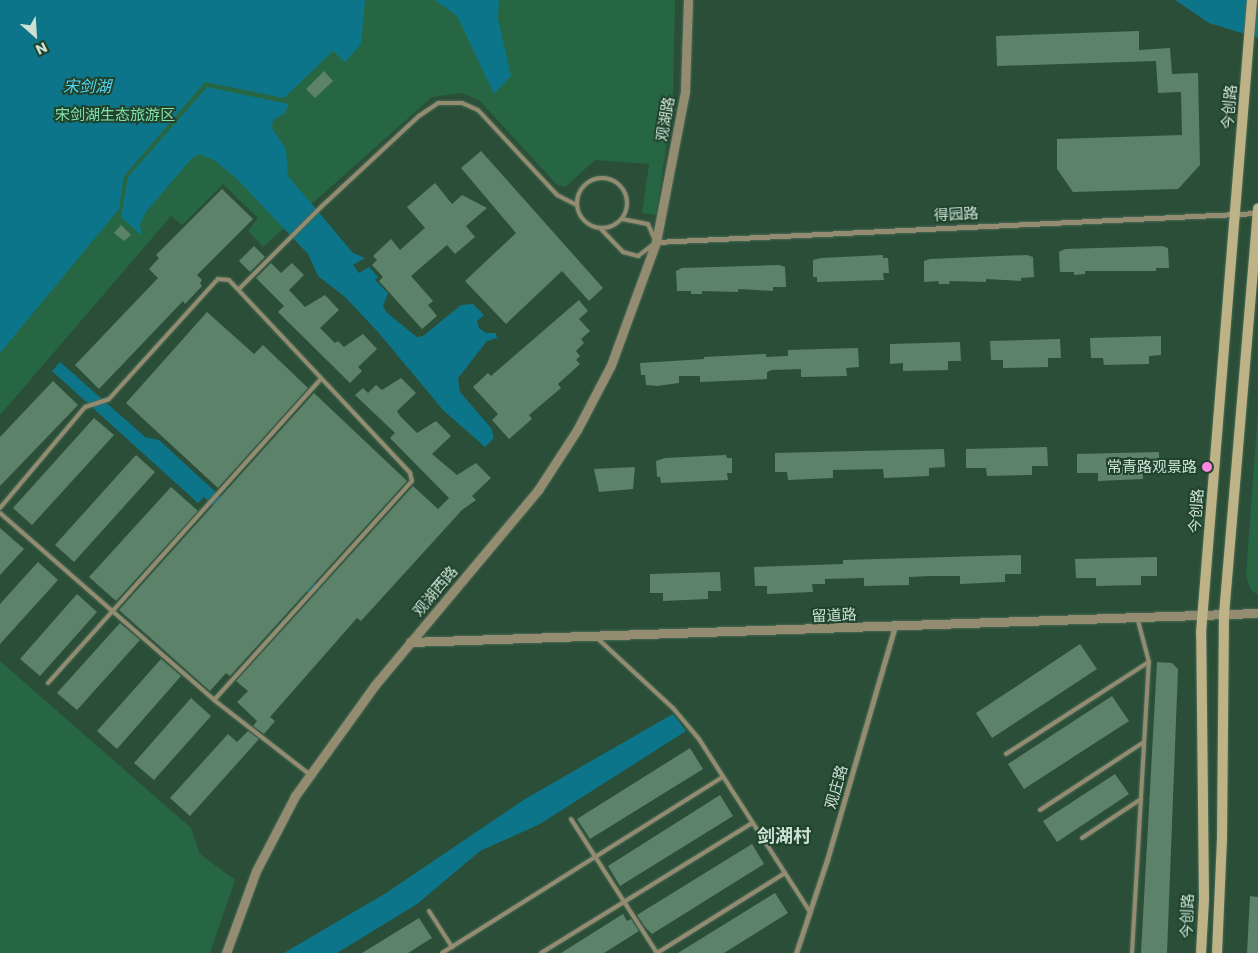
<!DOCTYPE html>
<meta charset="utf-8">
<style>
body{margin:0}
#map{position:relative;width:1258px;height:953px;overflow:hidden;background:#2b4e38;font-family:Poppins,"Noto Sans SC",sans-serif}
div>[style]{position:absolute}
[style*='--x']{left:calc(var(--x)*1px);top:calc(var(--y)*1px);width:calc(var(--w)*1px);rotate:calc(var(--a)*1deg)}
.green>*{inset:0;background:#276643}
.water>*{inset:0;background:#0c758a}
.building>*{inset:0;background:#5d826a}
.roads{filter:drop-shadow(0 0 1px #4b6b57) drop-shadow(0 0 1px #4b6b57)}
.service>*{height:4px;margin:-2px;padding:0 2px;transform-origin:2px;border-radius:2px;background:#938c70}
.service>.ring{margin:-2px;padding:0;box-sizing:content-box;background:none;border:4px solid #938c70;border-radius:50%}
.minor>*{height:5px;margin:-2.5px;padding:0 2.5px;transform-origin:2.5px;border-radius:2.5px;background:#938c70}
.tertiary>*{height:9px;margin:-4.5px;padding:0 4.5px;transform-origin:4.5px;border-radius:4.5px;background:#938c70}
.secondary>*{height:10px;margin:-5px;padding:0 5px;transform-origin:5px;border-radius:5px;background:#beb387}
.dots>*{width:14px;height:14px;translate:-50% -50%;box-sizing:border-box;border:2px solid #20432e;border-radius:50%}
span{translate:-50% -50%;white-space:nowrap;text-align:center;line-height:1.15;-webkit-text-stroke:4px #20432e;paint-order:stroke}
.street-label{font-size:15px;color:#cde1d3}
.park-label{font-size:15px;color:#83e0a8}
.poi-label{font-size:15px;color:#cde1d3}
.right{translate:-100% -50%;text-align:right}
.water-label{font-size:16px;color:#54d6f4;font-style:italic}
.quarter-label{font-size:18px;color:#cde1d3;font-weight:700}
.north{position:absolute;left:10px;top:10px;width:50px;height:50px;-webkit-text-stroke:4px #20432e;paint-order:stroke;rotate:154deg;font-size:14px;font-weight:700;line-height:20px;text-align:center;color:#cde1d3}
.north::after{content:'';display:block;margin:auto;width:18px;height:22px;background:#cde1d3;clip-path:polygon(50% 0,100% 100%,50% 72%,0 100%)}
</style>
<div id="map">
<div class="green">
<i style="clip-path:polygon(0 0,675px 0,673px 102px,656px 215px,642px 213px,649px 164px,595px 160px,565px 187px,557px 185px,480px 101px,462px 93px,432px 97px,263px 247px,248px 231px,258px 218px,223px 184px,182px 225px,171px 216px,0 415px)"></i>
<i style="clip-path:polygon(1258px 411px,1258px 595px,1251px 590px,1246px 575px)"></i>
<i style="clip-path:polygon(0 661px,191px 828px,200px 854px,235px 880px,210px 953px,0 953px)"></i>
</div>
<div class="water">
<i style="clip-path:polygon(0 0,365px 0,361px 44px,345px 62px,333px 51px,284px 98px,205px 82px,124px 176px,119px 209px,0 353px)"></i>
<i style="clip-path:polygon(435px 0,499px 0,498px 19px,511px 76px,494px 94px,457px 16px)"></i>
<i style="clip-path:polygon(1175px 0,1258px 0,1258px 38px,1209px 23px)"></i>
<i style="clip-path:polygon(207px 87px,289px 104px,284px 114px,273px 120px,272px 128px,286px 149px,288px 176px,353px 253px,365px 258px,353px 265px,359px 273px,369px 267px,378px 277px,375px 280px,388px 293px,383px 306px,387px 313px,417px 337px,423px 336px,461px 305px,473px 304px,484px 315px,477px 321px,479px 328px,486px 333px,496px 333px,497px 338px,487px 341px,458px 378px,460px 392px,491px 428px,494px 438px,485px 447px,443px 410px,378px 332px,345px 297px,318px 276px,308px 254px,237px 179px,214px 160px,199px 154px,191px 159px,146px 212px,140px 224px,142px 236px,121px 217px,128px 177px)"></i>
<i style="clip-path:polygon(60px 362px,145px 437px,159px 440px,320px 588px,311px 595px,204px 497px,198px 503px,52px 371px)"></i>
<i style="clip-path:polygon(673px 714px,686px 731px,540px 824px,480px 851px,417px 904px,337px 953px,284px 953px,386px 893px,525px 799px)"></i>
</div>
<div class="building">
<i style="clip-path:polygon(1139px 31px,1139px 50px,1170px 48px,1172px 74px,1198px 73px,1200px 165px,1178px 189px,1073px 192px,1057px 169px,1057px 139px,1182px 135px,1181px 92px,1158px 93px,1156px 61px,997px 66px,996px 36px)"></i>
<i style="clip-path:polygon(324px 71px,333px 81px,315px 98px,306px 89px)"></i>
<i style="clip-path:polygon(481px 151px,603px 288px,589px 301px,562px 271px,506px 324px,465px 281px,516px 233px,461px 168px)"></i>
<i style="clip-path:polygon(435px 183px,452px 204px,462px 195px,487px 208px,466px 226px,475px 237px,455px 254px,447px 245px,411px 276px,433px 301px,428px 305px,437px 316px,422px 329px,379px 281px,383px 277px,372px 265px,377px 260px,373px 256px,391px 239px,400px 250px,425px 228px,407px 207px)"></i>
<i style="clip-path:polygon(222px 189px,253px 219px,197px 275px,202px 280px,200px 283px,202px 286px,185px 304px,183px 301px,99px 389px,75px 365px,158px 278px,149px 269px,159px 258px,156px 255px)"></i>
<i style="clip-path:polygon(121px 225px,131px 235px,124px 241px,114px 233px)"></i>
<i style="clip-path:polygon(254px 246px,265px 257px,250px 272px,239px 261px)"></i>
<i style="clip-path:polygon(1162px 246px,1168px 248px,1169px 268px,1156px 268px,1156px 271px,1085px 271px,1085px 274px,1074px 275px,1074px 272px,1060px 272px,1059px 252px,1065px 249px)"></i>
<i style="clip-path:polygon(883px 255px,883px 258px,888px 258px,889px 273px,883px 273px,884px 280px,817px 282px,817px 277px,813px 277px,813px 260px,821px 258px)"></i>
<i style="clip-path:polygon(1027px 255px,1033px 257px,1034px 277px,1021px 278px,1021px 281px,986px 279px,986px 282px,949px 281px,950px 284px,939px 284px,938px 281px,924px 282px,924px 261px,930px 259px)"></i>
<i style="clip-path:polygon(271px 263px,281px 273px,292px 263px,304px 275px,289px 290px,305px 307px,325px 295px,339px 310px,320px 328px,335px 343px,338px 341px,344px 347px,363px 334px,377px 349px,358px 367px,362px 371px,350px 383px,278px 312px,284px 306px,256px 278px)"></i>
<i style="clip-path:polygon(779px 265px,785px 267px,786px 287px,773px 287px,773px 291px,738px 289px,738px 292px,702px 291px,702px 294px,691px 294px,691px 291px,677px 291px,676px 271px,682px 268px)"></i>
<i style="clip-path:polygon(579px 300px,588px 311px,579px 319px,590px 331px,581px 339px,584px 343px,576px 351px,580px 356px,576px 360px,580px 364px,558px 384px,561px 388px,529px 415px,532px 419px,509px 439px,492px 420px,498px 414px,473px 387px,488px 373px,491px 376px)"></i>
<i style="clip-path:polygon(207px 312px,254px 354px,263px 345px,308px 388px,218px 488px,126px 403px)"></i>
<i style="clip-path:polygon(1161px 336px,1161px 355px,1149px 356px,1149px 364px,1104px 365px,1103px 358px,1091px 358px,1090px 338px)"></i>
<i style="clip-path:polygon(1060px 339px,1061px 358px,1048px 358px,1048px 367px,1003px 368px,1003px 360px,991px 360px,990px 341px)"></i>
<i style="clip-path:polygon(960px 342px,961px 361px,948px 361px,948px 370px,903px 371px,903px 363px,890px 364px,890px 344px)"></i>
<i style="clip-path:polygon(858px 348px,859px 367px,846px 368px,847px 376px,801px 377px,801px 369px,772px 370px,767px 372px,767px 379px,700px 382px,700px 376px,679px 376px,679px 383px,657px 386px,646px 385px,645px 375px,641px 375px,640px 363px,704px 359px,704px 357px,766px 354px,766px 357px,788px 356px,788px 350px)"></i>
<i style="clip-path:polygon(401px 378px,416px 393px,397px 411px,400px 416px,417px 433px,436px 421px,451px 436px,432px 454px,457px 475px,476px 463px,491px 478px,472px 496px,476px 500px,462px 510px,361px 621px,357px 618px,270px 717px,275px 721px,264px 734px,253px 726px,257px 721px,237px 702px,248px 691px,236px 681px,413px 486px,438px 509px,449px 498px,390px 438px,395px 433px,355px 395px,363px 388px,368px 393px,376px 385px,382px 390px)"></i>
<i style="clip-path:polygon(53px 381px,78px 405px,0 486px,0 437px)"></i>
<i style="clip-path:polygon(314px 393px,407px 481px,230px 676px,226px 673px,210px 691px,119px 610px)"></i>
<i style="clip-path:polygon(94px 418px,114px 435px,32px 525px,13px 508px)"></i>
<i style="clip-path:polygon(1047px 447px,1048px 466px,1032px 466px,1032px 475px,987px 476px,986px 468px,966px 468px,966px 449px)"></i>
<i style="clip-path:polygon(944px 449px,945px 467px,929px 468px,929px 476px,884px 478px,883px 469px,833px 470px,833px 478px,788px 480px,787px 472px,775px 472px,775px 453px)"></i>
<i style="clip-path:polygon(1159px 452px,1159px 471px,1143px 471px,1143px 479px,1098px 481px,1098px 473px,1077px 473px,1077px 454px)"></i>
<i style="clip-path:polygon(136px 455px,155px 472px,74px 562px,55px 545px)"></i>
<i style="clip-path:polygon(726px 455px,727px 458px,732px 458px,732px 473px,727px 473px,728px 480px,661px 483px,660px 477px,657px 477px,656px 461px,665px 458px)"></i>
<i style="clip-path:polygon(635px 467px,633px 489px,599px 492px,594px 469px)"></i>
<i style="clip-path:polygon(171px 487px,198px 511px,116px 601px,89px 577px)"></i>
<i style="clip-path:polygon(0 528px,24px 549px,0 575px)"></i>
<i style="clip-path:polygon(1021px 555px,1021px 574px,1005px 574px,1005px 582px,960px 584px,960px 576px,930px 576px,909px 577px,909px 585px,864px 586px,864px 578px,825px 579px,825px 584px,812px 584px,813px 592px,767px 594px,767px 586px,755px 586px,754px 567px,843px 564px,843px 560px)"></i>
<i style="clip-path:polygon(1157px 557px,1157px 576px,1141px 576px,1141px 585px,1096px 586px,1096px 578px,1076px 578px,1075px 559px)"></i>
<i style="clip-path:polygon(38px 562px,58px 580px,0 644px,0 604px)"></i>
<i style="clip-path:polygon(720px 572px,721px 591px,708px 591px,708px 599px,663px 601px,663px 593px,650px 593px,650px 574px)"></i>
<i style="clip-path:polygon(77px 594px,97px 612px,40px 676px,20px 659px)"></i>
<i style="clip-path:polygon(120px 623px,140px 640px,77px 710px,57px 693px)"></i>
<i style="clip-path:polygon(1080px 644px,1097px 669px,992px 738px,976px 713px)"></i>
<i style="clip-path:polygon(161px 659px,181px 676px,117px 749px,97px 731px)"></i>
<i style="clip-path:polygon(1157px 662px,1172px 663px,1178px 669px,1167px 953px,1141px 953px)"></i>
<i style="clip-path:polygon(1112px 696px,1129px 721px,1024px 789px,1008px 764px)"></i>
<i style="clip-path:polygon(191px 698px,211px 716px,154px 780px,134px 763px)"></i>
<i style="clip-path:polygon(248px 731px,259px 739px,190px 816px,170px 798px,228px 734px,237px 742px)"></i>
<i style="clip-path:polygon(690px 748px,703px 769px,590px 839px,577px 819px)"></i>
<i style="clip-path:polygon(1115px 774px,1129px 794px,1057px 842px,1043px 821px)"></i>
<i style="clip-path:polygon(720px 795px,733px 816px,620px 886px,608px 866px)"></i>
<i style="clip-path:polygon(752px 844px,764px 864px,652px 934px,645px 927px,637px 915px)"></i>
<i style="clip-path:polygon(775px 893px,788px 913px,724px 953px,678px 953px)"></i>
<i style="clip-path:polygon(1250px 896px,1258px 897px,1258px 953px,1247px 953px)"></i>
<i style="clip-path:polygon(623px 914px,627px 921px,631px 919px,639px 931px,604px 953px,561px 953px)"></i>
<i style="clip-path:polygon(419px 918px,432px 938px,408px 953px,362px 953px)"></i>
</div>
<div class="roads">
<div class="service">
<i class="ring" style="left:577px;top:178px;width:46px;height:46px"></i>
<i style="--x:622;--y:219;--w:26;--a:11"></i>
<i style="--x:648;--y:224;--w:15;--a:67"></i>
<i style="--x:601;--y:229;--w:32;--a:46"></i>
<i style="--x:623;--y:252;--w:16;--a:15"></i>
<i style="--x:638;--y:256;--w:20;--a:-37"></i>
<i style="--x:239;--y:289;--w:116;--a:-45"></i>
<i style="--x:321;--y:207;--w:134;--a:-42.9"></i>
<i style="--x:419;--y:116;--w:23;--a:-34"></i>
<i style="--x:438;--y:103;--w:24;--a:0"></i>
<i style="--x:462;--y:103;--w:17;--a:24"></i>
<i style="--x:478;--y:110;--w:116;--a:47.1"></i>
<i style="--x:557;--y:195;--w:22;--a:27"></i>
<i style="--x:0;--y:508;--w:132;--a:-49.9"></i>
<i style="--x:85;--y:407;--w:25;--a:-18"></i>
<i style="--x:109;--y:399;--w:162;--a:-47.8"></i>
<i style="--x:218;--y:279;--w:11;--a:5"></i>
<i style="--x:229;--y:280;--w:265;--a:46.8"></i>
<i style="--x:410;--y:473;--w:8;--a:76"></i>
<i style="--x:412;--y:481;--w:295;--a:132.1"></i>
<i style="--x:0;--y:513;--w:284;--a:41.1"></i>
<i style="--x:214;--y:700;--w:120;--a:37.9"></i>
<i style="--x:596;--y:637;--w:105;--a:42.7"></i>
<i style="--x:673;--y:708;--w:40;--a:50"></i>
<i style="--x:699;--y:739;--w:206;--a:57.3"></i>
<i style="--x:48;--y:683;--w:409;--a:-48.1"></i>
<i style="--x:1006;--y:754;--w:170;--a:-32.8"></i>
<i style="--x:1040;--y:810;--w:124;--a:-33.2"></i>
<i style="--x:571;--y:819;--w:159;--a:57.3"></i>
<i style="--x:1082;--y:838;--w:71;--a:-33.5"></i>
<i style="--x:429;--y:911;--w:43;--a:57.4"></i>
<i style="--x:442;--y:953;--w:332;--a:-32.1"></i>
<i style="--x:541;--y:953;--w:248;--a:-31.6"></i>
<i style="--x:657;--y:953;--w:151;--a:-32"></i>
<i style="--x:1132;--y:953;--w:291;--a:-86.7"></i>
<i style="--x:1149;--y:662;--w:47;--a:-104.9"></i>
</div>
<div class="minor">
<i style="--x:656;--y:242;--w:602;--a:-2.76"></i>
<i style="--x:796;--y:953;--w:98;--a:-71.6"></i>
<i style="--x:827;--y:860;--w:244;--a:-73.8"></i>
</div>
<div class="tertiary">
<i style="--x:410;--y:642;--w:848;--a:-1.96"></i>
<i style="--x:226;--y:953;--w:87;--a:-69.9"></i>
<i style="--x:256;--y:871;--w:85;--a:-62.5"></i>
<i style="--x:295;--y:796;--w:137;--a:-54.2"></i>
<i style="--x:375;--y:685;--w:254;--a:-50.1"></i>
<i style="--x:538;--y:490;--w:72;--a:-57"></i>
<i style="--x:577;--y:430;--w:73;--a:-62.4"></i>
<i style="--x:611;--y:365;--w:131;--a:-69.9"></i>
<i style="--x:656;--y:242;--w:154;--a:-79.1"></i>
<i style="--x:685;--y:91;--w:91;--a:-88.1"></i>
</div>
<div class="secondary">
<i style="--x:1201;--y:953;--w:54;--a:-86.8"></i>
<i style="--x:1204;--y:899;--w:266;--a:-90.6"></i>
<i style="--x:1201;--y:633;--w:635;--a:-85.39"></i>
<i style="--x:1217;--y:953;--w:113;--a:-87.5"></i>
<i style="--x:1222;--y:840;--w:225;--a:-89.5"></i>
<i style="--x:1224;--y:615;--w:408;--a:-85.2"></i>
</div>
</div>
<div class="dots">
<i style="left:1207px;top:467px;background:#fd86e2"></i>
</div>
<div class="street-label">
<span style="left:1229px;top:107px;rotate:-85deg">今创路</span>
<span style="left:665px;top:119px;rotate:-80deg">观湖路</span>
<span style="left:956px;top:214px;rotate:-3deg">得园路</span>
<span style="left:1196px;top:511px;rotate:-86deg">今创路</span>
<span style="left:435px;top:591px;rotate:-50deg">观湖西路</span>
<span style="left:834px;top:615px;rotate:-2deg">留道路</span>
<span style="left:836px;top:787px;rotate:-74deg">观庄路</span>
<span style="left:1187px;top:916px;rotate:-88deg">今创路</span>
</div>
<div class="park-label">
<span style="left:115px;top:115px">宋剑湖生态旅游区</span>
</div>
<div class="poi-label">
<span class="right" style="left:1197px;top:467px">常青路观景路</span>
</div>
<div class="water-label">
<span style="left:87px;top:87px">宋剑湖</span>
</div>
<div class="quarter-label">
<span style="left:784px;top:836px">剑湖村</span>
</div>
<div class="north">N</div>
</div>
